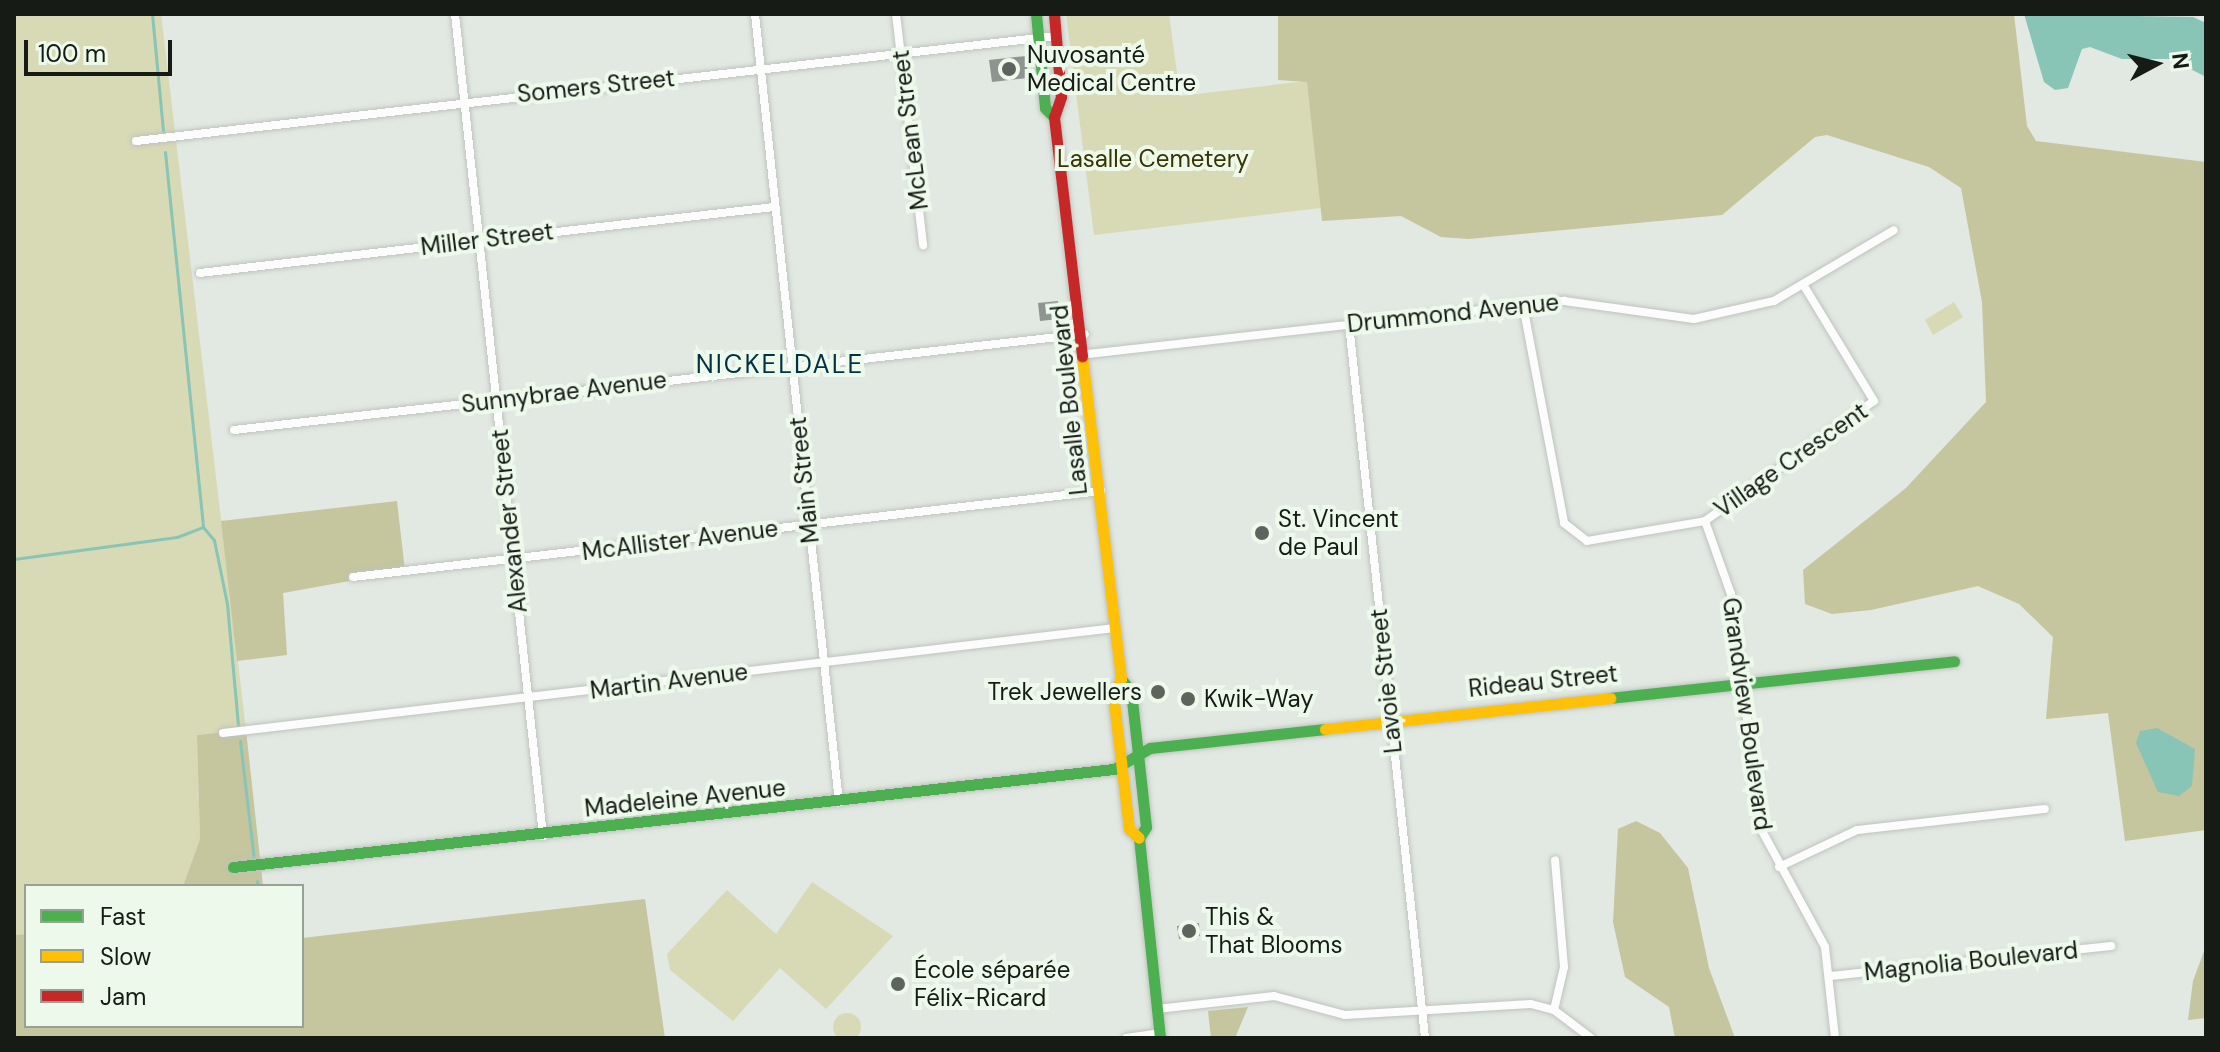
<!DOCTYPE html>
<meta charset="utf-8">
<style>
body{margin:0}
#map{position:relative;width:2220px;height:1052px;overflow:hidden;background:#e2e8e2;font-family:"DM Sans",sans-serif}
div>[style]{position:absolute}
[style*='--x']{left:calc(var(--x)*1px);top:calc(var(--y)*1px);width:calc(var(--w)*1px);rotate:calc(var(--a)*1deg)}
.green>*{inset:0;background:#d8d9b5}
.round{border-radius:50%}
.forest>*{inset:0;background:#c5c59e}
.water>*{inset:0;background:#88c5b6}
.stream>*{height:3px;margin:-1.5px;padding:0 1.5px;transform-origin:1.5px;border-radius:1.5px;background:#88c5b6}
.building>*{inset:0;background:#8e9490}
.roads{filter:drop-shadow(0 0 2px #bec3be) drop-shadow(0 0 2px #bec3be)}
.street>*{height:8px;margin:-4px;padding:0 4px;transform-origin:4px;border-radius:4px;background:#fbfcfb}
.fast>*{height:11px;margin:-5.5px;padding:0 5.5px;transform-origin:5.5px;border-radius:5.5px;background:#4caf50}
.slow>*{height:11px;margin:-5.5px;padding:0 5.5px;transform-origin:5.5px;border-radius:5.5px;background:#ffc107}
.jam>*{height:11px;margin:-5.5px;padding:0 5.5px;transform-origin:5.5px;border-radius:5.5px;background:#c62828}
.dots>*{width:22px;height:22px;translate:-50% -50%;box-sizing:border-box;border:4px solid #edfaeb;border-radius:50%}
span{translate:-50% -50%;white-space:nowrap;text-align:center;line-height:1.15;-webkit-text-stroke:8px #edfaeb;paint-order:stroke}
.poi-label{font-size:24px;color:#161b15}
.left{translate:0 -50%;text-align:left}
.right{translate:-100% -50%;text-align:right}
.street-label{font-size:24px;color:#161b15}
.park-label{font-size:24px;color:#383400}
.neighbourhood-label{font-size:26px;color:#013146;letter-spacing:2px}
.frame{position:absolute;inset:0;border:16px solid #161b15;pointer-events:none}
.legend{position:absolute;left:24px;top:884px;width:280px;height:144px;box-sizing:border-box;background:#edfaeb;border:2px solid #97a195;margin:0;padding:10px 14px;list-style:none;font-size:24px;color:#161b15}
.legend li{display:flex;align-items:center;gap:16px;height:40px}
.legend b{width:40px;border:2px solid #97a195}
.north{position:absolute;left:2116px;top:24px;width:80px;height:80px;-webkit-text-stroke:6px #edfaeb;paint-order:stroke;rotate:83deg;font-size:22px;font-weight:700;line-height:32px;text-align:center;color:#161b15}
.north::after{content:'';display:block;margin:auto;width:28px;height:36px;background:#161b15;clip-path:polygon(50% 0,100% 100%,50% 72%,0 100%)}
.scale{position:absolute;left:24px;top:40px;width:148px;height:36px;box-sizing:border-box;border:4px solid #161b15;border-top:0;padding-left:10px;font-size:24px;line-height:28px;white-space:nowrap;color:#161b15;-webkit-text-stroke:6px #edfaeb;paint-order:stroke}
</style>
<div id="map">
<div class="green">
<i style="clip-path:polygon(14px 14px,161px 14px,246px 730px,197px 735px,200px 839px,183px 886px,26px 886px,26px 934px,14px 935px)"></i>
<i style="clip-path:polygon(1066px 14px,1169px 14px,1180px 96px,1307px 81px,1321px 208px,1094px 235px)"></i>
<i style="clip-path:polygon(1954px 302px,1963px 317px,1933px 335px,1925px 320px)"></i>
<i style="clip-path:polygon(812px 882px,893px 936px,826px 1009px,780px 968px,733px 1021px,670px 970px,667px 954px,727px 890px,776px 934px)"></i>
<i class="round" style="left:833px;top:1013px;width:28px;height:28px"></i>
</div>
<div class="forest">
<i style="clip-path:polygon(1278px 14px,2014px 14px,2027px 126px,2036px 141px,2206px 162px,2206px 830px,2125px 841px,2108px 713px,2046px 719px,2053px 637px,2019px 604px,1978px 586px,1871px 610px,1832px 614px,1805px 604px,1803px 570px,1906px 488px,1986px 402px,1982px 302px,1961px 188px,1929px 167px,1827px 135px,1815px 137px,1722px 215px,1469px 239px,1441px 237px,1401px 216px,1322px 221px,1307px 82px,1278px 80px)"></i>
<i style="clip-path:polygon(397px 501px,405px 571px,283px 593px,287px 655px,237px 661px,221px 521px)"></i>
<i style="clip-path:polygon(246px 730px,263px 886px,183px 886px,200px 839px,197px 735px)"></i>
<i style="clip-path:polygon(1636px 821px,1660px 833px,1688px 868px,1709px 968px,1735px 1038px,1675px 1038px,1669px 1007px,1625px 977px,1613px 922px,1618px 829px)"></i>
<i style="clip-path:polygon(645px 899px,665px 1038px,14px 1038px,14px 935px,26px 934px,26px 1026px,302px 1026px,302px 938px)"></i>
<i style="clip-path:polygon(2206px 946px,2206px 1018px,2188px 1020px,2193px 981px)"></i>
<i style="clip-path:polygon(1248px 1007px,1235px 1038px,1211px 1038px,1208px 1011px)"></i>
</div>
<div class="water">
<i style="clip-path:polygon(2024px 14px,2193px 17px,2206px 23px,2206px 77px,2171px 59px,2122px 59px,2090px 47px,2082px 49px,2068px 88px,2055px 90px,2044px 82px)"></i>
<i style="clip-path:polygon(2157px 728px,2195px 749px,2192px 786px,2179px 796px,2158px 792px,2136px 743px,2140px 731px)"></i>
</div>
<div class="stream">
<i style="--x:152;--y:14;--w:118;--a:84.6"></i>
<i style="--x:165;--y:152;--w:377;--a:84.2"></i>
<i style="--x:203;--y:527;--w:17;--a:50"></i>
<i style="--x:214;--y:540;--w:65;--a:78.5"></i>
<i style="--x:227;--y:604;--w:122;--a:84.8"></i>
<i style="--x:14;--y:559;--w:164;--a:-7.7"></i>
<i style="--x:177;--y:537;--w:28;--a:-21"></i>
<i style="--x:240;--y:741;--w:120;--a:83.3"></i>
<i style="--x:257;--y:881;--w:5;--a:90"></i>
</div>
<div class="building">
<i style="clip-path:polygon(1026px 56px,1028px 78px,992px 82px,989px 60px)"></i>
<i style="clip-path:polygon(1058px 301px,1059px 319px,1040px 321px,1038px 303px)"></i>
<i style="clip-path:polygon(1199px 923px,1200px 936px,1179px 939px,1177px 926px)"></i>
</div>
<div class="roads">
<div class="street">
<i style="--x:455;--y:14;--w:827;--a:83.89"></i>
<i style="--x:755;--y:14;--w:793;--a:83.92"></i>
<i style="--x:896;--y:14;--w:233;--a:83.3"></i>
<i style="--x:136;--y:141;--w:926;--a:-6.51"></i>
<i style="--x:200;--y:273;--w:578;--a:-6.56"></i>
<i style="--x:1523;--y:305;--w:222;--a:79.3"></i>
<i style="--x:1564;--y:523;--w:29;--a:38"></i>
<i style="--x:1587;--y:541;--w:120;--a:-9.6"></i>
<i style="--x:1705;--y:521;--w:207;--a:-35.4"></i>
<i style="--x:1874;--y:401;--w:135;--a:-121.3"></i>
<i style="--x:1349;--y:324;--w:718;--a:83.92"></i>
<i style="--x:1088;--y:354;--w:479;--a:-6.4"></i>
<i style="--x:1564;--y:301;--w:131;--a:7.9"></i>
<i style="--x:1694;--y:319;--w:82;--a:-12.7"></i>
<i style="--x:1774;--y:301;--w:139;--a:-30.6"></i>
<i style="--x:234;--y:430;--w:856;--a:-6.44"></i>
<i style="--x:1705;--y:521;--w:77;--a:70.4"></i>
<i style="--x:1731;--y:594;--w:237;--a:82.7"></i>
<i style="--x:1761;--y:829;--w:134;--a:61.5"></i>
<i style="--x:1825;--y:947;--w:92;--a:83.7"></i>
<i style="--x:353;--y:577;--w:753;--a:-6.56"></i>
<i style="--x:223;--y:733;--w:898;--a:-6.71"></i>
<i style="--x:1779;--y:867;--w:86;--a:-25.4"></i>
<i style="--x:1857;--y:830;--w:189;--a:-6.4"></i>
<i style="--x:1830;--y:976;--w:283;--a:-6.1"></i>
<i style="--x:1157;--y:1009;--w:118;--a:-6.3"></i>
<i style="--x:1274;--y:996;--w:73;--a:15"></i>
<i style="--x:1345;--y:1015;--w:186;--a:-3.4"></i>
<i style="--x:1531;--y:1004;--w:24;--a:15"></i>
<i style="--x:1554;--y:1010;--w:46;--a:37.1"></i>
<i style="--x:1554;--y:1010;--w:44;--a:-76.9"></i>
<i style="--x:1564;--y:967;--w:107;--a:-94.8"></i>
<i style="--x:1126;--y:1038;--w:34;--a:-8"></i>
</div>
<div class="fast">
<i style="--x:1036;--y:14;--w:94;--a:84.5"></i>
<i style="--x:1045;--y:108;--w:13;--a:45"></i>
<i style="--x:1121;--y:679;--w:16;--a:50"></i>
<i style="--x:1131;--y:691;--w:137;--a:83.7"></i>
<i style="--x:1146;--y:827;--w:13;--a:122"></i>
<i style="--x:1139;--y:838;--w:201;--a:84"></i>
<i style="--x:1610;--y:698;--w:346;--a:-6.1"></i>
<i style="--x:233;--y:867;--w:886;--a:-6.35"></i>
<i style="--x:1114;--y:769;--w:42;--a:-30.3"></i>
<i style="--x:1150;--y:748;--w:176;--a:-6.2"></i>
</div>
<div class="slow">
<i style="--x:1082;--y:356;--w:325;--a:83.1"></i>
<i style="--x:1121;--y:679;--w:17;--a:118"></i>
<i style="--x:1113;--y:694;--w:136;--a:83.2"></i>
<i style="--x:1129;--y:829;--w:13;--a:42"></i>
<i style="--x:1325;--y:729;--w:287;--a:-6.2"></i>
</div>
<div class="jam">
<i style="--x:1054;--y:14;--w:83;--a:85.2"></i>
<i style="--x:1061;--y:97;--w:21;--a:109"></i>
<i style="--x:1054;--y:117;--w:241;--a:83.3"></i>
</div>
</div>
<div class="dots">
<i style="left:1009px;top:69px;background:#5d635d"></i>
<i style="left:1262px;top:533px;background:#5d635d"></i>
<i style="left:1158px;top:692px;background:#5d635d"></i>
<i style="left:1188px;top:699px;background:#5d635d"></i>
<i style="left:1189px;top:931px;background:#5d635d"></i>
<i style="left:898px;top:984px;background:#5d635d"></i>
</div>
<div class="poi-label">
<span class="left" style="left:1027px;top:69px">Nuvosanté<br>Medical Centre</span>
<span class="left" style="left:1278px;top:533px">St. Vincent<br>de Paul</span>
<span class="right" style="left:1142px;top:692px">Trek Jewellers</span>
<span class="left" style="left:1204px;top:699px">Kwik-Way</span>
<span class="left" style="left:1205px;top:931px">This &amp;<br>That Blooms</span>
<span class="left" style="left:914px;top:984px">École séparée<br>Félix-Ricard</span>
</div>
<div class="street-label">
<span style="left:596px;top:86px;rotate:-6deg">Somers Street</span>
<span style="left:910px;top:130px;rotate:-97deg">McLean Street</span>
<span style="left:487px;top:239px;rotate:-7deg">Miller Street</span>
<span style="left:1453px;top:313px;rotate:-6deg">Drummond Avenue</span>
<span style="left:564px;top:392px;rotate:-7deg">Sunnybrae Avenue</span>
<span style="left:1069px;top:400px;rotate:-96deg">Lasalle Boulevard</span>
<span style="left:1791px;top:460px;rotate:-35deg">Village Crescent</span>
<span style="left:804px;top:480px;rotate:-96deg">Main Street</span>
<span style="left:509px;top:521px;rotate:-96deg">Alexander Street</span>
<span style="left:680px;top:540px;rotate:-7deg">McAllister Avenue</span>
<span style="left:669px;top:681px;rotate:-7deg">Martin Avenue</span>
<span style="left:1386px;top:681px;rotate:-96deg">Lavoie Street</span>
<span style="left:1543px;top:681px;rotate:-6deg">Rideau Street</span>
<span style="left:1747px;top:714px;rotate:82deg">Grandview Boulevard</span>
<span style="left:685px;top:798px;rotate:-6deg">Madeleine Avenue</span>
<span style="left:1971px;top:961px;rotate:-6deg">Magnolia Boulevard</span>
</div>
<div class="park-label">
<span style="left:1153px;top:159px">Lasalle Cemetery</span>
</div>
<div class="neighbourhood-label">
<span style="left:780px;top:365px">NICKELDALE</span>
</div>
<div class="frame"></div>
<ul class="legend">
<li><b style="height:10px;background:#4caf50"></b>Fast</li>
<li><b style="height:10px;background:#ffc107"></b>Slow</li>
<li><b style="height:10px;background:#c62828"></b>Jam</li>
</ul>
<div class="north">N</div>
<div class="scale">100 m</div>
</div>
